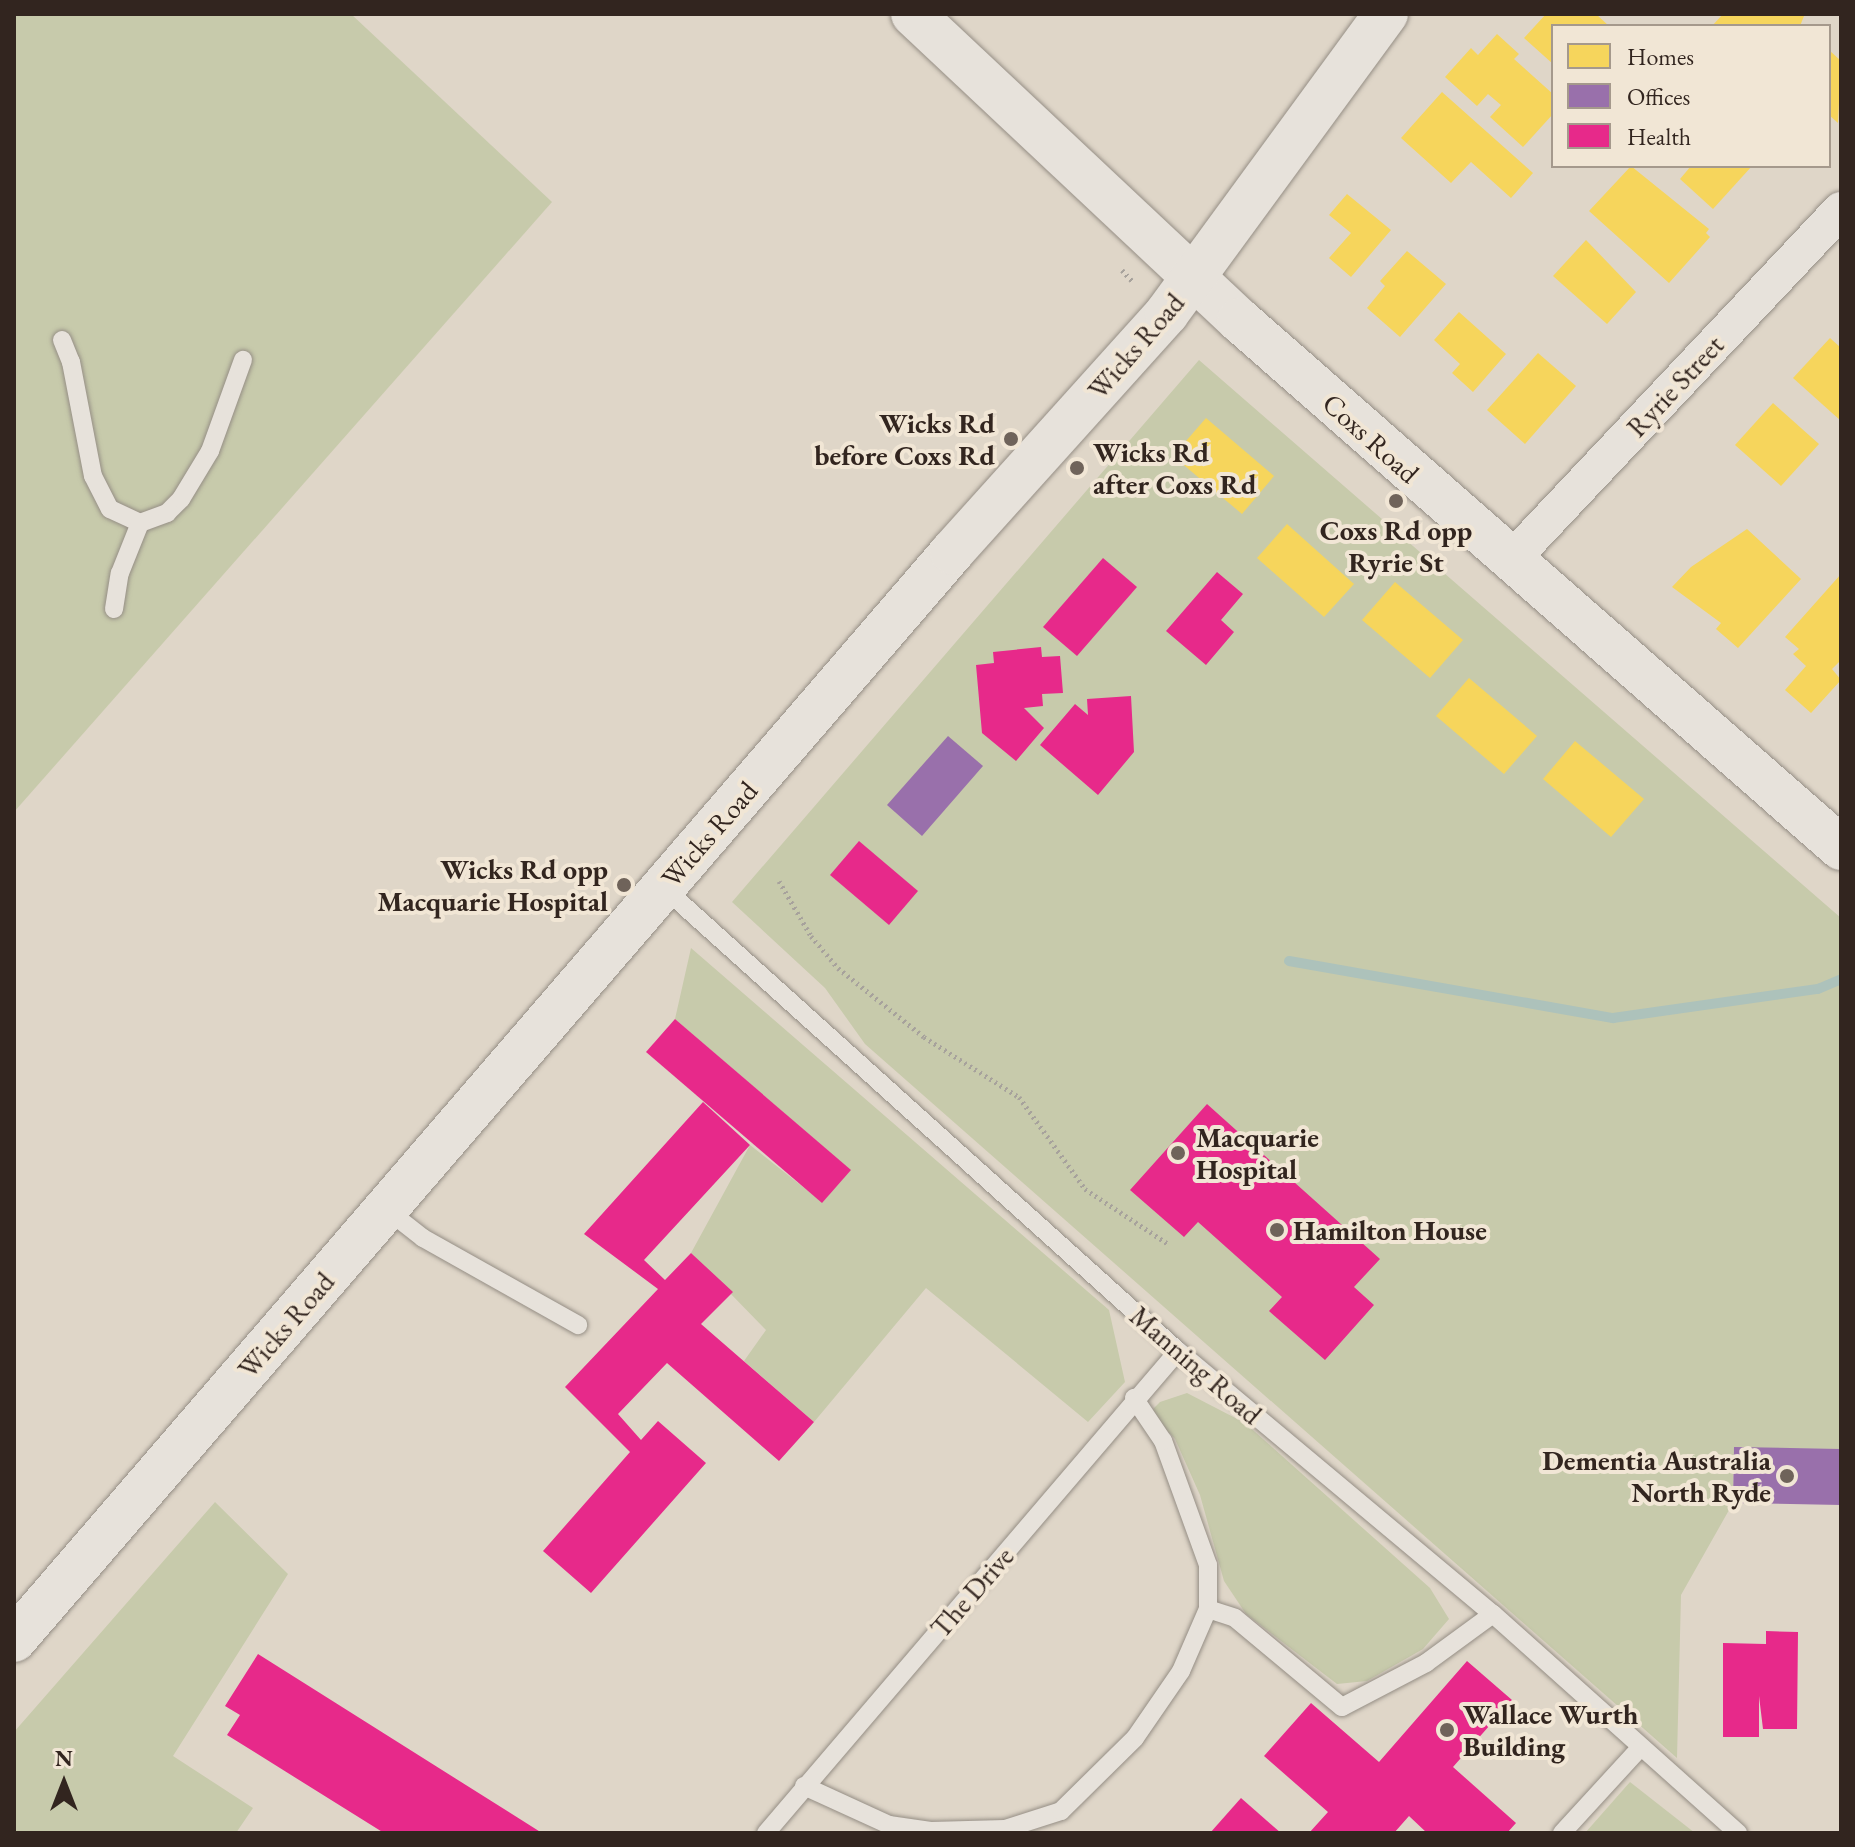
<!DOCTYPE html>
<style>
body{margin:0}
#map{position:relative;width:1855px;height:1847px;overflow:hidden;background:#dfd6c8;font-family:"EB Garamond",serif}
div>[style]{position:absolute}
[style*='--x']{left:calc(var(--x)*1px);top:calc(var(--y)*1px);width:calc(var(--w)*1px);rotate:calc(var(--a)*1deg)}
.green>*{inset:0;background:#c7caab}
.homes>*{inset:0;background:#f6d55c}
.offices>*{inset:0;background:#9970ab}
.health>*{inset:0;background:#e7298a}
.stream>*{height:10px;margin:-5px;padding:0 5px;transform-origin:5px;border-radius:5px;background:#adc2bb}
.path>*{height:5px;margin-top:-2.5px;transform-origin:0;background:repeating-linear-gradient(90deg,#a7a29c 0 2px,transparent 0 6px)}
.roads{filter:drop-shadow(0 0 2px #958e85) drop-shadow(0 0 2px #958e85)}
.lane>*{height:18px;margin:-9px;padding:0 9px;transform-origin:9px;border-radius:9px;background:#e7e2db}
.street>*{height:36px;margin:-18px;padding:0 18px;transform-origin:18px;border-radius:18px;background:#e7e2db}
.secondary>*{height:44px;margin:-22px;padding:0 22px;transform-origin:22px;border-radius:22px;background:#e7e2db}
.dots>*{width:22px;height:22px;translate:-50% -50%;box-sizing:border-box;border:4px solid #f1e6d5;border-radius:50%}
span{translate:-50% -50%;white-space:nowrap;text-align:center;line-height:1.15;-webkit-text-stroke:8px #f1e6d5;paint-order:stroke}
.street-label{font-size:28px;color:#32251f}
.poi-label{font-size:28px;color:#32251f;font-weight:700}
.right{translate:-100% -50%;text-align:right}
.left{translate:0 -50%;text-align:left}
.frame{position:absolute;inset:0;border:16px solid #32251f;pointer-events:none}
.legend{position:absolute;left:1551px;top:24px;width:280px;height:144px;box-sizing:border-box;background:#f1e6d5;border:2px solid #a5998c;margin:0;padding:10px 14px;list-style:none;font-size:24px;color:#32251f}
.legend li{display:flex;align-items:center;gap:16px;height:40px}
.legend b{width:40px;border:2px solid #a5998c}
.north{position:absolute;left:24px;top:1743px;width:80px;height:80px;-webkit-text-stroke:6px #f1e6d5;paint-order:stroke;rotate:0deg;font-size:22px;font-weight:700;line-height:32px;text-align:center;color:#32251f}
.north::after{content:'';display:block;margin:auto;width:28px;height:36px;background:#32251f;clip-path:polygon(50% 0,100% 100%,50% 72%,0 100%)}
</style>
<div id="map">
<div class="green">
<i style="clip-path:polygon(14px 14px,351px 14px,552px 202px,14px 812px)"></i>
<i style="clip-path:polygon(1199px 360px,1841px 918px,1841px 1449px,1734px 1448px,1733px 1503px,1681px 1595px,1677px 1758px,865px 1044px,825px 988px,732px 902px)"></i>
<i style="clip-path:polygon(691px 948px,1109px 1310px,1125px 1382px,1088px 1422px,926px 1288px,814px 1422px,744px 1361px,766px 1330px,691px 1253px,750px 1145px,822px 1202px,850px 1170px,675px 1019px)"></i>
<i style="clip-path:polygon(1187px 1393px,1245px 1423px,1430px 1588px,1449px 1619px,1423px 1649px,1367px 1681px,1337px 1684px,1246px 1614px,1224px 1581px,1200px 1495px,1175px 1439px,1155px 1418px,1153px 1409px,1160px 1402px)"></i>
<i style="clip-path:polygon(215px 1502px,288px 1574px,173px 1756px,253px 1808px,236px 1833px,14px 1833px,14px 1732px)"></i>
<i style="clip-path:polygon(1630px 1782px,1695px 1833px,1585px 1833px)"></i>
</div>
<div class="homes">
<i style="clip-path:polygon(1546px 14px,1596px 14px,1609px 26px,1553px 26px,1553px 64px,1524px 38px)"></i>
<i style="clip-path:polygon(1723px 14px,1802px 14px,1804px 16px,1800px 26px,1712px 26px)"></i>
<i style="clip-path:polygon(1497px 34px,1519px 54px,1514px 59px,1553px 94px,1553px 114px,1523px 147px,1490px 117px,1501px 105px,1488px 94px,1477px 106px,1445px 77px,1471px 48px,1478px 55px)"></i>
<i style="clip-path:polygon(1829px 50px,1841px 61px,1838px 123px,1829px 115px)"></i>
<i style="clip-path:polygon(1442px 92px,1533px 173px,1511px 198px,1471px 162px,1451px 183px,1401px 138px)"></i>
<i style="clip-path:polygon(1631px 166px,1709px 229px,1706px 233px,1710px 237px,1669px 283px,1589px 211px)"></i>
<i style="clip-path:polygon(1691px 166px,1752px 166px,1713px 209px,1680px 179px)"></i>
<i style="clip-path:polygon(1347px 194px,1391px 230px,1351px 277px,1329px 258px,1351px 233px,1329px 215px)"></i>
<i style="clip-path:polygon(1586px 240px,1636px 292px,1607px 324px,1553px 276px)"></i>
<i style="clip-path:polygon(1407px 251px,1446px 284px,1400px 337px,1367px 308px,1385px 286px,1380px 281px)"></i>
<i style="clip-path:polygon(1459px 312px,1506px 354px,1473px 392px,1452px 373px,1460px 364px,1434px 340px)"></i>
<i style="clip-path:polygon(1830px 338px,1841px 348px,1841px 421px,1793px 378px)"></i>
<i style="clip-path:polygon(1538px 353px,1576px 386px,1525px 444px,1487px 410px)"></i>
<i style="clip-path:polygon(1773px 403px,1819px 444px,1781px 486px,1735px 445px)"></i>
<i style="clip-path:polygon(1206px 418px,1274px 476px,1242px 514px,1173px 456px)"></i>
<i style="clip-path:polygon(1287px 524px,1354px 584px,1324px 617px,1257px 558px)"></i>
<i style="clip-path:polygon(1747px 529px,1801px 579px,1738px 648px,1716px 629px,1721px 623px,1672px 587px,1691px 567px)"></i>
<i style="clip-path:polygon(1841px 574px,1841px 660px,1832px 669px,1841px 680px,1811px 713px,1785px 690px,1806px 666px,1793px 654px,1799px 649px,1785px 637px)"></i>
<i style="clip-path:polygon(1395px 582px,1463px 640px,1430px 678px,1362px 620px)"></i>
<i style="clip-path:polygon(1469px 678px,1537px 736px,1504px 774px,1436px 716px)"></i>
<i style="clip-path:polygon(1575px 741px,1644px 799px,1611px 837px,1543px 779px)"></i>
</div>
<div class="offices">
<i style="clip-path:polygon(948px 736px,983px 766px,922px 836px,887px 805px)"></i>
<i style="clip-path:polygon(1734px 1447px,1841px 1449px,1841px 1505px,1733px 1503px)"></i>
</div>
<div class="health">
<i style="clip-path:polygon(1103px 558px,1137px 587px,1077px 656px,1043px 627px)"></i>
<i style="clip-path:polygon(1217px 572px,1243px 594px,1221px 620px,1234px 632px,1206px 665px,1166px 631px)"></i>
<i style="clip-path:polygon(1041px 647px,1042px 657px,1060px 656px,1063px 693px,1042px 694px,1043px 706px,1024px 708px,1044px 728px,1016px 761px,982px 733px,976px 665px,994px 663px,993px 652px)"></i>
<i style="clip-path:polygon(1131px 696px,1134px 752px,1098px 795px,1040px 745px,1075px 704px,1088px 715px,1087px 699px)"></i>
<i style="clip-path:polygon(859px 841px,918px 891px,889px 925px,830px 875px)"></i>
<i style="clip-path:polygon(675px 1019px,851px 1170px,822px 1203px,646px 1052px)"></i>
<i style="clip-path:polygon(703px 1102px,750px 1145px,644px 1260px,665px 1280px,691px 1253px,733px 1292px,701px 1324px,814px 1422px,779px 1461px,667px 1363px,618px 1414px,641px 1440px,658px 1421px,706px 1463px,591px 1593px,543px 1551px,630px 1452px,565px 1387px,658px 1289px,584px 1234px)"></i>
<i style="clip-path:polygon(1207px 1104px,1380px 1259px,1354px 1287px,1374px 1305px,1325px 1360px,1269px 1311px,1282px 1297px,1198px 1222px,1184px 1237px,1130px 1190px)"></i>
<i style="clip-path:polygon(1766px 1631px,1798px 1632px,1797px 1729px,1763px 1729px,1759px 1696px,1759px 1737px,1723px 1737px,1723px 1643px,1766px 1644px)"></i>
<i style="clip-path:polygon(258px 1654px,542px 1833px,384px 1833px,227px 1735px,240px 1715px,225px 1706px)"></i>
<i style="clip-path:polygon(1467px 1661px,1512px 1700px,1453px 1767px,1516px 1823px,1507px 1833px,1427px 1833px,1409px 1816px,1394px 1833px,1309px 1833px,1328px 1812px,1264px 1756px,1311px 1703px,1379px 1762px)"></i>
<i style="clip-path:polygon(1241px 1798px,1281px 1833px,1210px 1833px)"></i>
</div>
<div class="stream">
<i style="--x:1289;--y:961;--w:329;--a:10"></i>
<i style="--x:1613;--y:1018;--w:207;--a:-8.1"></i>
<i style="--x:1818;--y:989;--w:25;--a:-23"></i>
</div>
<div class="path">
<i style="--x:1122;--y:270;--w:16;--a:47"></i>
<i style="--x:779;--y:881;--w:64;--a:59.8"></i>
<i style="--x:811;--y:936;--w:42;--a:49.8"></i>
<i style="--x:838;--y:968;--w:110;--a:38.7"></i>
<i style="--x:924;--y:1037;--w:112;--a:32.3"></i>
<i style="--x:1019;--y:1097;--w:113;--a:54.3"></i>
<i style="--x:1085;--y:1189;--w:100;--a:33.5"></i>
</div>
<div class="roads">
<div class="lane">
<i style="--x:62;--y:340;--w:24;--a:68"></i>
<i style="--x:71;--y:362;--w:116;--a:79.1"></i>
<i style="--x:93;--y:476;--w:37;--a:63"></i>
<i style="--x:110;--y:509;--w:33;--a:25"></i>
<i style="--x:140;--y:523;--w:29;--a:-20"></i>
<i style="--x:167;--y:513;--w:20;--a:-45"></i>
<i style="--x:181;--y:499;--w:56;--a:-58.9"></i>
<i style="--x:210;--y:451;--w:97;--a:-70.1"></i>
<i style="--x:114;--y:609;--w:36;--a:-81"></i>
<i style="--x:120;--y:573;--w:54;--a:-68.2"></i>
<i style="--x:663;--y:887;--w:693;--a:42.02"></i>
<i style="--x:1178;--y:1351;--w:410;--a:39.9"></i>
<i style="--x:1493;--y:1614;--w:329;--a:41.8"></i>
<i style="--x:386;--y:1209;--w:47;--a:38.1"></i>
<i style="--x:423;--y:1238;--w:178;--a:29.3"></i>
<i style="--x:1208;--y:1609;--w:28;--a:18"></i>
<i style="--x:1235;--y:1618;--w:139;--a:39.8"></i>
<i style="--x:1342;--y:1707;--w:95;--a:-27.6"></i>
<i style="--x:1426;--y:1663;--w:83;--a:-36.2"></i>
<i style="--x:804;--y:1786;--w:94;--a:24.6"></i>
<i style="--x:889;--y:1825;--w:42;--a:8.1"></i>
<i style="--x:931;--y:1831;--w:74;--a:-1.5"></i>
<i style="--x:1005;--y:1829;--w:59;--a:-17.8"></i>
<i style="--x:1061;--y:1811;--w:104;--a:-44.6"></i>
<i style="--x:1135;--y:1738;--w:81;--a:-55.5"></i>
<i style="--x:1181;--y:1671;--w:68;--a:-66.5"></i>
<i style="--x:1208;--y:1609;--w:44;--a:-90"></i>
<i style="--x:1208;--y:1565;--w:132;--a:-109.9"></i>
<i style="--x:1163;--y:1441;--w:52;--a:-124"></i>
<i style="--x:766;--y:1833;--w:634;--a:-49.48"></i>
<i style="--x:1562;--y:1833;--w:115;--a:-47.5"></i>
</div>
<div class="street">
<i style="--x:1510;--y:561;--w:482;--a:-46.7"></i>
</div>
<div class="secondary">
<i style="--x:913;--y:14;--w:447;--a:43.2"></i>
<i style="--x:1239;--y:320;--w:801;--a:41.25"></i>
<i style="--x:14;--y:1640;--w:1437;--a:-49.23"></i>
<i style="--x:952;--y:552;--w:321;--a:-48"></i>
<i style="--x:1167;--y:313;--w:371;--a:-53.8"></i>
</div>
</div>
<div class="dots">
<i style="left:1011px;top:439px;background:#6f635a"></i>
<i style="left:1077px;top:468px;background:#6f635a"></i>
<i style="left:1396px;top:501px;background:#6f635a"></i>
<i style="left:624px;top:885px;background:#6f635a"></i>
<i style="left:1178px;top:1153px;background:#6f635a"></i>
<i style="left:1277px;top:1230px;background:#6f635a"></i>
<i style="left:1787px;top:1476px;background:#6f635a"></i>
<i style="left:1447px;top:1730px;background:#6f635a"></i>
</div>
<div class="street-label">
<span style="left:1136px;top:346px;rotate:-49deg">Wicks Road</span>
<span style="left:1675px;top:386px;rotate:-47deg">Ryrie Street</span>
<span style="left:1371px;top:438px;rotate:42deg">Coxs Road</span>
<span style="left:709px;top:834px;rotate:-49deg">Wicks Road</span>
<span style="left:286px;top:1325px;rotate:-49deg">Wicks Road</span>
<span style="left:1196px;top:1365px;rotate:41deg">Manning Road</span>
<span style="left:972px;top:1592px;rotate:-49deg">The Drive</span>
</div>
<div class="poi-label">
<span class="right" style="left:995px;top:439px">Wicks Rd<br>before Coxs Rd</span>
<span class="left" style="left:1093px;top:468px">Wicks Rd<br>after Coxs Rd</span>
<span style="left:1396px;top:546px">Coxs Rd opp<br>Ryrie St</span>
<span class="right" style="left:608px;top:885px">Wicks Rd opp<br>Macquarie Hospital</span>
<span class="left" style="left:1196px;top:1153px">Macquarie<br>Hospital</span>
<span class="left" style="left:1293px;top:1230px">Hamilton House</span>
<span class="right" style="left:1771px;top:1476px">Dementia Australia<br>North Ryde</span>
<span class="left" style="left:1463px;top:1730px">Wallace Wurth<br>Building</span>
</div>
<div class="frame"></div>
<ul class="legend">
<li><b style="height:22px;background:#f6d55c"></b>Homes</li>
<li><b style="height:22px;background:#9970ab"></b>Offices</li>
<li><b style="height:22px;background:#e7298a"></b>Health</li>
</ul>
<div class="north">N</div>
</div>
